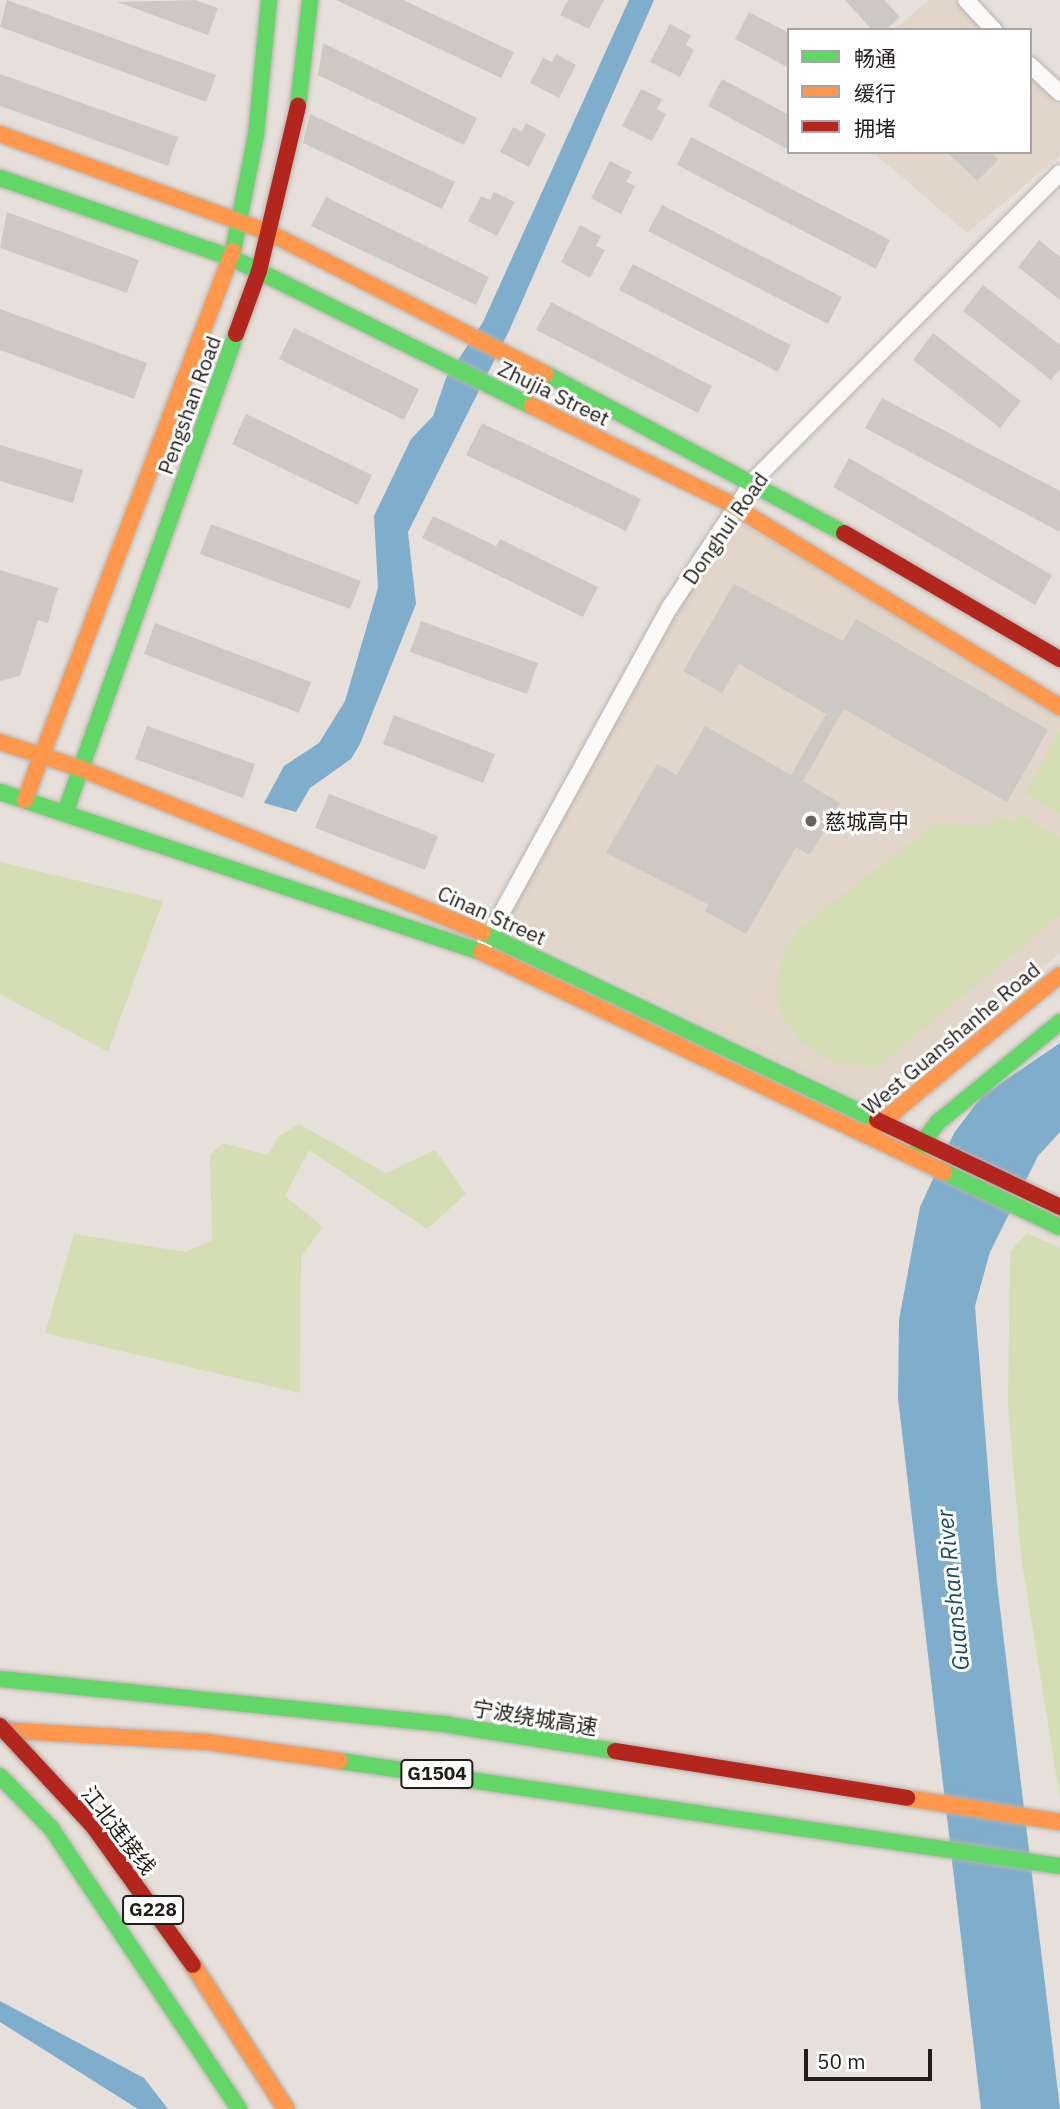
<!DOCTYPE html>
<meta charset="utf-8">
<style>
body{margin:0}
#map{position:relative;width:1060px;height:2109px;overflow:hidden;background:#e7e0da;font-family:"IBM Plex Sans","Noto Sans SC",sans-serif}
div>[style]{position:absolute}
[style*='--x']{left:calc(var(--x)*1px);top:calc(var(--y)*1px);width:calc(var(--w)*1px);rotate:calc(var(--a)*1deg)}
.built>*{inset:0;background:#e2d5c9}
.green>*{inset:0;background:#d5ddb4}
.water>*{inset:0;background:#7fadcc}
.building>*{inset:0;background:#cec8c5}
.roads{filter:drop-shadow(0 0 2px #b7b1ad) drop-shadow(0 0 2px #b7b1ad)}
.street>*{height:16px;margin:-8px;padding:0 8px;transform-origin:8px;border-radius:8px;background:#fbfaf9}
.fast>*{height:16px;margin:-8px;padding:0 8px;transform-origin:8px;border-radius:8px;background:#63d668}
.slow>*{height:16px;margin:-8px;padding:0 8px;transform-origin:8px;border-radius:8px;background:#ff974d}
.jam>*{height:16px;margin:-8px;padding:0 8px;transform-origin:8px;border-radius:8px;background:#b3261e}
.bridges{filter:drop-shadow(0 0 2px #ada092) drop-shadow(0 0 2px #ada092)}
.slow-bridge>*{height:16px;margin:-8px;padding:0 8px;transform-origin:8px;border-radius:8px;background:#ff974d}
.jam-bridge>*{height:16px;margin:-8px;padding:0 8px;transform-origin:8px;border-radius:8px;background:#b3261e}
.dots>*{width:19px;height:19px;translate:-50% -50%;box-sizing:border-box;border:4px solid #fff;border-radius:50%}
span{translate:-50% -50%;white-space:nowrap;text-align:center;line-height:1.15;-webkit-text-stroke:6px #fff;paint-order:stroke}
.shield-label span{padding:2px 5px;background:#fff;border:2px solid;border-radius:5px;-webkit-text-stroke-width:0}
.shield-label{font-size:19px;color:#211d19;font-weight:700}
.street-label{font-size:21px;color:#211d19}
.poi-label{font-size:21px;color:#211d19}
.left{translate:0 -50%;text-align:left}
.water-label{font-size:23px;color:#15496a;font-style:italic}
.legend{position:absolute;left:787px;top:28px;width:245px;height:126px;box-sizing:border-box;background:#fff;border:2px solid #a6a5a3;margin:0;padding:9px 12px;list-style:none;font-size:21px;color:#211d19}
.legend li{display:flex;align-items:center;gap:14px;height:35px}
.legend b{width:35px;border:2px solid #a6a5a3}
.scale{position:absolute;left:804px;top:2049px;width:128px;height:32px;box-sizing:border-box;border:4px solid #211d19;border-top:0;padding-left:9px;font-size:21px;line-height:24px;white-space:nowrap;color:#211d19;-webkit-text-stroke:5px #fff;paint-order:stroke}
</style>
<div id="map">
<div class="built">
<i style="clip-path:polygon(929px 0,954px 0,983px 30px,893px 30px)"></i>
<i style="clip-path:polygon(1030px 77px,1060px 107px,1060px 156px,967px 233px,873px 152px,1030px 152px)"></i>
<i style="clip-path:polygon(736px 520px,1060px 714px,1060px 953px,876px 1107px,503px 928px,680px 608px)"></i>
</div>
<div class="green">
<i style="clip-path:polygon(1060px 731px,1060px 814px,1024px 793px)"></i>
<i style="clip-path:polygon(1018px 813px,1060px 838px,1060px 916px,878px 1066px,838px 1064px,802px 1043px,780px 1012px,775px 992px,784px 950px,799px 928px,936px 823px,990px 826px,996px 815px,1012px 823px)"></i>
<i style="clip-path:polygon(0 862px,163px 901px,108px 1052px,0 994px)"></i>
<i style="clip-path:polygon(299px 1124px,386px 1173px,435px 1150px,466px 1194px,427px 1229px,309px 1150px,285px 1196px,323px 1227px,301px 1257px,300px 1393px,45px 1333px,74px 1234px,186px 1252px,212px 1240px,210px 1155px,223px 1143px,267px 1155px,279px 1136px)"></i>
<i style="clip-path:polygon(1027px 1233px,1060px 1248px,1060px 1799px,1021px 1556px,1008px 1406px,1010px 1252px)"></i>
</div>
<div class="water">
<i style="clip-path:polygon(629px 0,654px 0,509px 331px,408px 532px,416px 604px,360px 744px,351px 759px,310px 788px,296px 812px,264px 803px,284px 766px,319px 743px,345px 701px,378px 588px,374px 516px,411px 439px,433px 416px,446px 378px,483px 322px)"></i>
<i style="clip-path:polygon(1060px 1043px,1060px 1132px,1038px 1156px,990px 1252px,975px 1306px,997px 1583px,1060px 2109px,981px 2109px,898px 1398px,899px 1320px,920px 1207px,954px 1133px,982px 1096px)"></i>
<i style="clip-path:polygon(0 2001px,144px 2078px,168px 2109px,138px 2109px,0 2022px)"></i>
</div>
<div class="building">
<i style="clip-path:polygon(7px 0,216px 75px,206px 102px,0 27px)"></i>
<i style="clip-path:polygon(195px 0,218px 8px,208px 35px,117px 2px)"></i>
<i style="clip-path:polygon(336px 0,403px 0,514px 52px,501px 78px)"></i>
<i style="clip-path:polygon(568px 0,604px 0,589px 29px,560px 15px)"></i>
<i style="clip-path:polygon(845px 0,884px 0,900px 17px,886px 30px,872px 30px)"></i>
<i style="clip-path:polygon(749px 12px,789px 33px,789px 68px,735px 39px)"></i>
<i style="clip-path:polygon(670px 24px,691px 35px,686px 45px,694px 50px,680px 77px,650px 62px)"></i>
<i style="clip-path:polygon(323px 43px,477px 118px,464px 145px,318px 75px)"></i>
<i style="clip-path:polygon(556px 54px,576px 65px,559px 98px,530px 83px,543px 58px,552px 62px)"></i>
<i style="clip-path:polygon(0 74px,178px 137px,168px 166px,0 106px)"></i>
<i style="clip-path:polygon(722px 79px,789px 115px,789px 150px,708px 106px)"></i>
<i style="clip-path:polygon(641px 89px,662px 99px,657px 109px,666px 114px,652px 141px,622px 126px)"></i>
<i style="clip-path:polygon(310px 114px,455px 182px,442px 209px,303px 143px)"></i>
<i style="clip-path:polygon(526px 123px,546px 134px,529px 167px,500px 152px,513px 127px,522px 132px)"></i>
<i style="clip-path:polygon(691px 137px,890px 240px,876px 269px,677px 165px)"></i>
<i style="clip-path:polygon(947px 152px,991px 152px,998px 160px,977px 181px)"></i>
<i style="clip-path:polygon(610px 161px,632px 172px,626px 182px,635px 186px,621px 214px,591px 198px)"></i>
<i style="clip-path:polygon(494px 192px,515px 202px,497px 236px,468px 221px,481px 196px,490px 200px)"></i>
<i style="clip-path:polygon(326px 197px,489px 277px,476px 305px,311px 226px)"></i>
<i style="clip-path:polygon(662px 205px,842px 297px,828px 324px,648px 231px)"></i>
<i style="clip-path:polygon(7px 212px,139px 260px,127px 293px,0 248px)"></i>
<i style="clip-path:polygon(580px 225px,601px 236px,596px 246px,605px 250px,590px 278px,561px 262px)"></i>
<i style="clip-path:polygon(1039px 240px,1060px 257px,1060px 300px,1018px 267px)"></i>
<i style="clip-path:polygon(633px 264px,791px 345px,778px 372px,619px 290px)"></i>
<i style="clip-path:polygon(983px 285px,1060px 345px,1060px 369px,1051px 380px,963px 311px)"></i>
<i style="clip-path:polygon(551px 302px,712px 386px,698px 413px,536px 330px)"></i>
<i style="clip-path:polygon(0 309px,147px 363px,134px 399px,0 350px)"></i>
<i style="clip-path:polygon(294px 328px,419px 389px,404px 420px,279px 359px)"></i>
<i style="clip-path:polygon(933px 333px,1021px 401px,1000px 428px,913px 360px)"></i>
<i style="clip-path:polygon(882px 398px,1060px 491px,1060px 532px,865px 428px)"></i>
<i style="clip-path:polygon(246px 414px,372px 475px,358px 505px,232px 444px)"></i>
<i style="clip-path:polygon(482px 423px,641px 499px,626px 531px,466px 455px)"></i>
<i style="clip-path:polygon(0 445px,83px 470px,73px 503px,0 481px)"></i>
<i style="clip-path:polygon(849px 458px,1052px 575px,1035px 605px,833px 487px)"></i>
<i style="clip-path:polygon(433px 516px,496px 546px,500px 539px,598px 587px,583px 617px,422px 538px)"></i>
<i style="clip-path:polygon(211px 524px,361px 581px,350px 609px,200px 554px)"></i>
<i style="clip-path:polygon(0 570px,58px 588px,48px 623px,38px 620px,20px 676px,0 681px)"></i>
<i style="clip-path:polygon(734px 584px,843px 641px,856px 619px,1048px 730px,1007px 802px,844px 709px,803px 781px,840px 803px,810px 855px,796px 847px,746px 934px,705px 911px,709px 905px,606px 853px,657px 764px,677px 775px,705px 726px,791px 775px,826px 714px,739px 664px,722px 693px,683px 671px)"></i>
<i style="clip-path:polygon(421px 621px,538px 663px,527px 694px,410px 652px)"></i>
<i style="clip-path:polygon(155px 623px,311px 682px,299px 713px,144px 654px)"></i>
<i style="clip-path:polygon(394px 715px,495px 754px,483px 783px,383px 744px)"></i>
<i style="clip-path:polygon(147px 726px,255px 764px,243px 798px,135px 759px)"></i>
<i style="clip-path:polygon(329px 794px,438px 836px,425px 870px,315px 828px)"></i>
</div>
<div class="roads">
<div class="street">
<i style="--x:966;--y:0;--w:41;--a:47"></i>
<i style="--x:1030;--y:65;--w:41;--a:43"></i>
<i style="--x:485;--y:943;--w:384;--a:-61.2"></i>
<i style="--x:670;--y:607;--w:152;--a:-56.5"></i>
<i style="--x:754;--y:480;--w:433;--a:-45.1"></i>
</div>
<div class="fast">
<i style="--x:298;--y:106;--w:107;--a:-83.5"></i>
<i style="--x:0;--y:178;--w:245;--a:19"></i>
<i style="--x:232;--y:258;--w:335;--a:26.3"></i>
<i style="--x:233;--y:251;--w:118;--a:-78.8"></i>
<i style="--x:256;--y:135;--w:136;--a:-84.5"></i>
<i style="--x:546;--y:374;--w:338;--a:28.1"></i>
<i style="--x:0;--y:792;--w:507;--a:18.4"></i>
<i style="--x:65;--y:813;--w:509;--a:-70.35"></i>
<i style="--x:483;--y:933;--w:436;--a:25.4"></i>
<i style="--x:917;--y:1150;--w:34;--a:-53"></i>
<i style="--x:937;--y:1123;--w:159;--a:-39.4"></i>
<i style="--x:944;--y:1172;--w:128;--a:25.4"></i>
<i style="--x:0;--y:1679;--w:451;--a:5.8"></i>
<i style="--x:449;--y:1725;--w:168;--a:8.9"></i>
<i style="--x:340;--y:1761;--w:728;--a:8.3"></i>
<i style="--x:0;--y:1776;--w:73;--a:45.6"></i>
<i style="--x:51;--y:1828;--w:338;--a:56.2"></i>
</div>
<div class="slow">
<i style="--x:0;--y:134;--w:285;--a:20.1"></i>
<i style="--x:268;--y:232;--w:312;--a:27.1"></i>
<i style="--x:532;--y:406;--w:217;--a:26.2"></i>
<i style="--x:727;--y:502;--w:391;--a:31.6"></i>
<i style="--x:0;--y:742;--w:86;--a:18.2"></i>
<i style="--x:82;--y:769;--w:433;--a:22.2"></i>
<i style="--x:25;--y:800;--w:587;--a:-69.25"></i>
<i style="--x:481;--y:952;--w:513;--a:25.42"></i>
<i style="--x:873;--y:1129;--w:242;--a:-39.5"></i>
<i style="--x:0;--y:1730;--w:207;--a:3.3"></i>
<i style="--x:207;--y:1742;--w:134;--a:8.1"></i>
<i style="--x:907;--y:1798;--w:155;--a:8.9"></i>
</div>
<div class="jam">
<i style="--x:236;--y:334;--w:67;--a:-69.9"></i>
<i style="--x:259;--y:271;--w:170;--a:-76.7"></i>
<i style="--x:844;--y:533;--w:250;--a:30.3"></i>
<i style="--x:877;--y:1120;--w:203;--a:25.4"></i>
<i style="--x:615;--y:1751;--w:296;--a:9.1"></i>
</div>
</div>
<div class="bridges">
<div class="slow-bridge">
<i style="--x:193;--y:1965;--w:171;--a:57.1"></i>
</div>
<div class="jam-bridge">
<i style="--x:0;--y:1726;--w:137;--a:47.1"></i>
<i style="--x:93;--y:1826;--w:171;--a:54.3"></i>
</div>
</div>
<div class="dots">
<i style="left:811px;top:821px;background:#66615d"></i>
</div>
<div class="shield-label">
<span style="left:437px;top:1774px">G1504</span>
<span style="left:153px;top:1910px">G228</span>
</div>
<div class="street-label">
<span style="left:554px;top:393px;rotate:26deg">Zhujia Street</span>
<span style="left:189px;top:405px;rotate:-70deg">Pengshan Road</span>
<span style="left:725px;top:528px;rotate:-55deg">Donghui Road</span>
<span style="left:492px;top:915px;rotate:24deg">Cinan Street</span>
<span style="left:951px;top:1038px;rotate:-40deg">West Guanshanhe Road</span>
<span style="left:535px;top:1717px;rotate:9deg">宁波绕城高速</span>
<span style="left:119px;top:1830px;rotate:52deg">江北连接线</span>
</div>
<div class="poi-label">
<span class="left" style="left:825px;top:821px">慈城高中</span>
</div>
<div class="water-label">
<span style="left:952px;top:1590px;rotate:-96deg">Guanshan River</span>
</div>
<ul class="legend">
<li><b style="height:9px;background:#63d668"></b>畅通</li>
<li><b style="height:9px;background:#ff974d"></b>缓行</li>
<li><b style="height:9px;background:#b3261e"></b>拥堵</li>
</ul>
<div class="scale">50 m</div>
</div>
